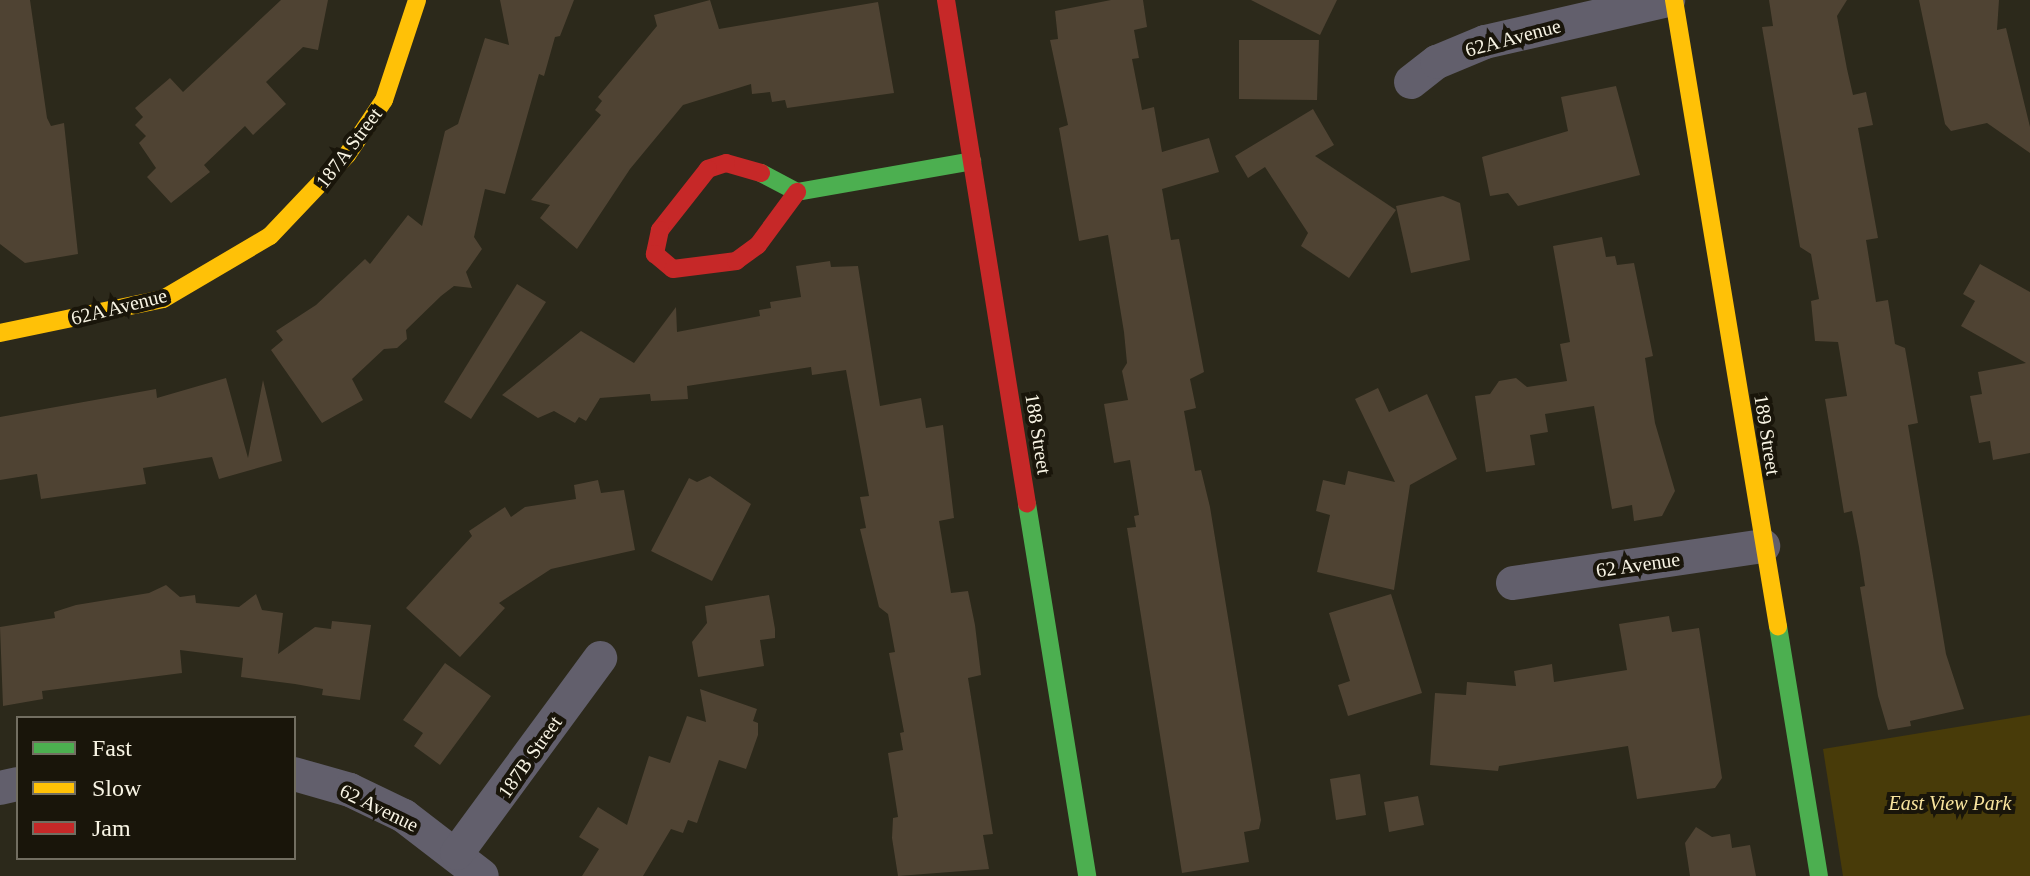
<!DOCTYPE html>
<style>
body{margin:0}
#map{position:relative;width:2030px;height:876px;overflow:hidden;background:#2c291b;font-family:"Times New Roman",serif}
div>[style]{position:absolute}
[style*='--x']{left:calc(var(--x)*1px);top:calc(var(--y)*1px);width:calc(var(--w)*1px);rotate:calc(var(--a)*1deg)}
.green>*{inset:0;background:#483b09}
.building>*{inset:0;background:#4f4333}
.street>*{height:34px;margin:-17px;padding:0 17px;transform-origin:17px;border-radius:17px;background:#625f6c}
.fast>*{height:18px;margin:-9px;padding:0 9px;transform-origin:9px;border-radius:9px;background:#4caf50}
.slow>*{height:18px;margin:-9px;padding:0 9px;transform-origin:9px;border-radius:9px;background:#ffc107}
.jam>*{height:18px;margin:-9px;padding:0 9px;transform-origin:9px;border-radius:9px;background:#c62828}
span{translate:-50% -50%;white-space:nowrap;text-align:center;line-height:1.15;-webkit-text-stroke:8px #19150a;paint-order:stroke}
.street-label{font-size:20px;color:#f8f4e4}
.park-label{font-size:20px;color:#f9e49e;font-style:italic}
.legend{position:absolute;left:16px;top:716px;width:280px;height:144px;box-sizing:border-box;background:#19150a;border:2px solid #726e61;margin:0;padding:10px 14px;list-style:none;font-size:24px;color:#f8f4e4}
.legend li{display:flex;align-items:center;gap:16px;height:40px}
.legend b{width:40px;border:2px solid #726e61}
</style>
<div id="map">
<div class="green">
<i style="clip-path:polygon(2030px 715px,2030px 876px,1843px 876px,1823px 749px)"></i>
</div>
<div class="building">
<i style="clip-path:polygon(0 0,30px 0,47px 118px,51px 126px,64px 123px,78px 254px,25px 263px,0 244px)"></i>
<i style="clip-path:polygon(281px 0,328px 0,318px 50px,303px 47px,266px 82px,286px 104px,253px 135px,245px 126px,204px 165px,210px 172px,171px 203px,147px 177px,156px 168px,139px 143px,146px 136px,135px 125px,143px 117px,135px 108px,170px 78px,183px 92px)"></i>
<i style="clip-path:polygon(500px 0,574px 0,560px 36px,555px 37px,544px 76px,539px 74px,505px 194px,485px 189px,474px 237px,482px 249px,466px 272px,472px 288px,454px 286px,441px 296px,406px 330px,407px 339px,397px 348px,384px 349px,352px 379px,363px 400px,322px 423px,271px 350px,283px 340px,276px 331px,316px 305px,365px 259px,370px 264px,408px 215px,422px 226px,445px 131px,458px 124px,485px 38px,509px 45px)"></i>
<i style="clip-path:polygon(710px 0,719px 29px,878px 2px,894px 93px,787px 108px,785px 100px,772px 102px,770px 92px,752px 94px,751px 84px,683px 105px,630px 169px,577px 249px,540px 218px,550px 205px,531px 200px,601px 115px,595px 110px,602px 101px,598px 97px,657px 26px,654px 15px)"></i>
<i style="clip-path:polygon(1111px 0,1143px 0,1147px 27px,1134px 30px,1139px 58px,1132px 59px,1142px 110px,1154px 107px,1162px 152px,1209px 138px,1219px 172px,1162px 189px,1171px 240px,1179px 239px,1204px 372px,1190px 379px,1196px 408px,1184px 411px,1195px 471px,1201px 470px,1210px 507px,1261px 820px,1259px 829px,1244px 832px,1249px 862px,1182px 873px,1127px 528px,1136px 527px,1134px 516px,1139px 515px,1130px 460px,1114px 463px,1104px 404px,1128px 400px,1122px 371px,1127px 363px,1124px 332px,1108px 235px,1079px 241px,1059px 128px,1068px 125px,1050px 40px,1058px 39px,1055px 11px)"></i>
<i style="clip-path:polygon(1251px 0,1337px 0,1320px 35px)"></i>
<i style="clip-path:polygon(1769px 0,1847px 0,1837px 16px,1847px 69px,1853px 95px,1866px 92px,1873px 125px,1858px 128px,1878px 238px,1866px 240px,1876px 302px,1888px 300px,1895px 344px,1905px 348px,1918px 423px,1908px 425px,1946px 654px,1964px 709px,1910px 721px,1911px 726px,1888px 730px,1878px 696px,1860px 587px,1865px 586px,1859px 547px,1852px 511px,1844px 513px,1825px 399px,1847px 396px,1838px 342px,1815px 341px,1811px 301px,1819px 299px,1811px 254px,1800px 247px,1762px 27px,1773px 26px)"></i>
<i style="clip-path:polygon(1919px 0,1999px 0,1997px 30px,2006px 28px,2030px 127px,2030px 153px,1987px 123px,1951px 131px,1945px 124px)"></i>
<i style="clip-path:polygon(1239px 40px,1319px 40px,1317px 100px,1239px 99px)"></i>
<i style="clip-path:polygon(1616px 86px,1640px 175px,1518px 206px,1508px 193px,1490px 196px,1482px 157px,1568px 131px,1561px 97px)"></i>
<i style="clip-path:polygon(1313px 109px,1334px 145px,1315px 156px,1396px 210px,1349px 278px,1301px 246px,1308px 233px,1265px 167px,1248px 178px,1235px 156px)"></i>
<i style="clip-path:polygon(1443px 196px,1460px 203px,1470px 260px,1411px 273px,1396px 206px)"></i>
<i style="clip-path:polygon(1602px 237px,1606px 257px,1615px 256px,1617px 265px,1634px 263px,1653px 356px,1645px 358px,1655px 423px,1675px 491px,1662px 516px,1634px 521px,1632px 505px,1612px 509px,1594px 406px,1545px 414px,1548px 432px,1530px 435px,1535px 465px,1486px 472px,1475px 396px,1490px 394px,1499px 381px,1516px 378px,1527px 387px,1567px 381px,1560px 344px,1570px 342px,1553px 246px)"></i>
<i style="clip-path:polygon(830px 261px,831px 267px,858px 266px,880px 406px,921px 398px,926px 428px,943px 425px,954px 518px,939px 521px,951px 593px,968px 591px,975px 625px,981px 675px,968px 678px,993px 834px,983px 835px,989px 869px,898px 876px,892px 838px,893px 818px,898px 817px,888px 753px,903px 750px,900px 733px,904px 732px,889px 653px,895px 652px,888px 614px,879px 607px,860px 529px,866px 528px,860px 497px,869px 496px,846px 370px,812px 375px,811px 367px,687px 386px,688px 399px,651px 401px,650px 394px,600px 398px,586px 421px,579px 417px,575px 423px,554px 411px,538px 418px,502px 395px,581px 331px,634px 363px,676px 307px,677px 332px,760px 316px,759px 310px,771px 308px,770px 302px,801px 297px,796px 266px)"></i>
<i style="clip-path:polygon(1980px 264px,2030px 292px,2030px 453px,1993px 460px,1990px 441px,1979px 443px,1970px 396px,1982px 394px,1978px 372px,2026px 363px,1961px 326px,1975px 301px,1963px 294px)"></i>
<i style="clip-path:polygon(517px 284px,546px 302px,471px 419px,444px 402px)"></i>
<i style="clip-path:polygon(226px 378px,248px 458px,263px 380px,282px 461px,219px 479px,212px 457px,143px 468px,146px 484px,41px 499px,37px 474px,0 480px,0 417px,156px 389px,157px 398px)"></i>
<i style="clip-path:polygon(1378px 388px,1389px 412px,1427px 394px,1457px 459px,1410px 485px,1394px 590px,1317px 572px,1330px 515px,1316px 511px,1323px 480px,1345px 485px,1348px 471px,1395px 482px,1355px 399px)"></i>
<i style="clip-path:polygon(710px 476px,751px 504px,712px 581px,651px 551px,689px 478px,697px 482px)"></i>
<i style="clip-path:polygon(598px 480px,601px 493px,624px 490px,635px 550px,551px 569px,499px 603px,505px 608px,460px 657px,406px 608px,472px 536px,469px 531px,505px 507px,511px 517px,525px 507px,576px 499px,574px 485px)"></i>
<i style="clip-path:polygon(166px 585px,180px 597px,195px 595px,196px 603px,239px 607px,256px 594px,262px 610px,283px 613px,278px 654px,315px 627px,331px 629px,332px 621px,371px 625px,360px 700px,322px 695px,323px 689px,295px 684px,241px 677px,243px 658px,180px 650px,182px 673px,42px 691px,43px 699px,3px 706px,0 627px,55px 618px,54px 612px,76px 605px,149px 593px)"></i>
<i style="clip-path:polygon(1391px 594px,1422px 693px,1348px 716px,1338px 685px,1350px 681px,1329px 613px)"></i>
<i style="clip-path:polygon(769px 595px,775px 629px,775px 638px,760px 640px,764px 666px,698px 677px,692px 642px,707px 623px,705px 606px)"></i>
<i style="clip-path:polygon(1669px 616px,1672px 632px,1699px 628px,1722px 778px,1715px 788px,1637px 799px,1628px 746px,1499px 766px,1498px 771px,1430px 765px,1435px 693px,1466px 695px,1467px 682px,1516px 686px,1514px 671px,1552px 664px,1554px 682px,1627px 670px,1619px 624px)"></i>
<i style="clip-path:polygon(445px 663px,491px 696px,440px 765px,414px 746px,423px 733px,403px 720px)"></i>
<i style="clip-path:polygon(700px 689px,757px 709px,753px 721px,758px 723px,758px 735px,746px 769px,719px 760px,697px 823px,688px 820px,683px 833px,671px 829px,643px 876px,582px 876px,599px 849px,579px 837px,598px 807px,627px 825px,649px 756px,670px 763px,687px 716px,706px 722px)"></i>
<i style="clip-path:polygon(1360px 774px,1366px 815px,1336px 820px,1330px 779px)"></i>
<i style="clip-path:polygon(1418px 796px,1424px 825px,1389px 832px,1384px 802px)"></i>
<i style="clip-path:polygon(1696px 827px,1712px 837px,1730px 834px,1732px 848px,1750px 845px,1756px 876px,1690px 876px,1685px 843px)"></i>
</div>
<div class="street">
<i style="--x:1411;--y:82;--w:33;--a:-38"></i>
<i style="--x:1437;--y:62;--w:52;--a:-22.6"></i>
<i style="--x:1485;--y:42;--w:188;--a:-12.9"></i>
<i style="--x:1513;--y:583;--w:253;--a:-8.4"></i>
<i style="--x:294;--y:774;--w:58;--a:15.9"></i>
<i style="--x:350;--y:790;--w:60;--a:25.7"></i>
<i style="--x:404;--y:816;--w:98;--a:37.6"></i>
<i style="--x:0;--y:788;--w:18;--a:-13"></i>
<i style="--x:457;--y:853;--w:242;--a:-53.7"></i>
</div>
<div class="fast">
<i style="--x:761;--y:173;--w:41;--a:27.8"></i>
<i style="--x:797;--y:192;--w:178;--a:-10"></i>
<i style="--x:1027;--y:504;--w:377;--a:80.8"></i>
<i style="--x:1778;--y:626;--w:253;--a:80.7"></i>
</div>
<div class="slow">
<i style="--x:1674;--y:0;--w:635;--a:80.57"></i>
<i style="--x:0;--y:333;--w:167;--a:-11.8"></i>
<i style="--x:163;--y:299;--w:124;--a:-30.5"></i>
<i style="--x:270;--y:236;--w:112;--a:-46.5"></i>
<i style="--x:347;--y:155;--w:66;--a:-56.1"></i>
<i style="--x:384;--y:100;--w:105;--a:-71.7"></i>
</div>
<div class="jam">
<i style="--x:946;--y:0;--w:510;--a:80.87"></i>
<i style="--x:761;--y:173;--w:36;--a:-164"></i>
<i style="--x:726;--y:163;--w:19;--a:162"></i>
<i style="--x:708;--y:169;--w:78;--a:128.2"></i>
<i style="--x:660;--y:230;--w:25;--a:102"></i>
<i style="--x:655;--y:254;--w:23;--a:40"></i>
<i style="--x:673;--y:269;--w:64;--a:-7.2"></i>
<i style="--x:736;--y:261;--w:27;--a:-36"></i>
<i style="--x:758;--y:245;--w:66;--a:-53.7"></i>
</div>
<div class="street-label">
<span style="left:1513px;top:38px;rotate:-15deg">62A Avenue</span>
<span style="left:349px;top:148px;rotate:-53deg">187A Street</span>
<span style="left:119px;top:307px;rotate:-14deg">62A Avenue</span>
<span style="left:1038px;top:434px;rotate:81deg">188 Street</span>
<span style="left:1767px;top:435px;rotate:81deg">189 Street</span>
<span style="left:1638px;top:565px;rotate:-8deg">62 Avenue</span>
<span style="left:530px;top:757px;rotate:-55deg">187B Street</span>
<span style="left:379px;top:808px;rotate:26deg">62 Avenue</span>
</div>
<div class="park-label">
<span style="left:1950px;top:803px">East View Park</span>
</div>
<ul class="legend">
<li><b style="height:10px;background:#4caf50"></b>Fast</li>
<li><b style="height:10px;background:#ffc107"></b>Slow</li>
<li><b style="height:10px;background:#c62828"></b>Jam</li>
</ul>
</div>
